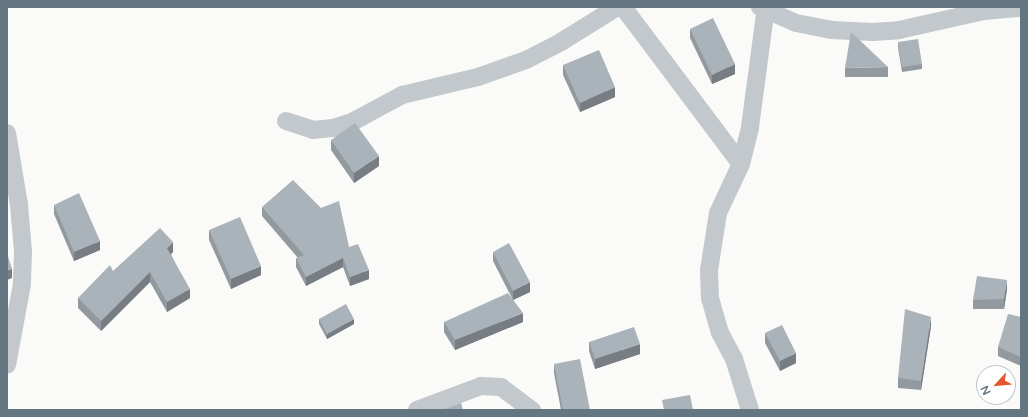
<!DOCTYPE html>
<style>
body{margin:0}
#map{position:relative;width:1028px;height:417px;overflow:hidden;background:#fafaf8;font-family:"Varela Round",sans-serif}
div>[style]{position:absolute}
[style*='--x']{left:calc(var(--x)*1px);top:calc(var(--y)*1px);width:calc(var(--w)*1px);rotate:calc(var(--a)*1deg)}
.minor>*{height:18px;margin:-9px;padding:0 9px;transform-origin:9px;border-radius:9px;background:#c3c8cc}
.wall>*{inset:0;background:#929a9f}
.shaded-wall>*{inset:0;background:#777d82}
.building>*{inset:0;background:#aab3b9}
span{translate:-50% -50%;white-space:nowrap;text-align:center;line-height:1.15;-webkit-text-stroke:4px #fff;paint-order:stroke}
.frame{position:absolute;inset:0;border:8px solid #657683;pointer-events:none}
.north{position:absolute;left:976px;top:365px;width:40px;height:40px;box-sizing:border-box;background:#fff;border:1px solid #c1c8cd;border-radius:50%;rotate:243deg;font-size:11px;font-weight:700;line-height:16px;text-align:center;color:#657683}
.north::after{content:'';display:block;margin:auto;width:14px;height:18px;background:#e4572e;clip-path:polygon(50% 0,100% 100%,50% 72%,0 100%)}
</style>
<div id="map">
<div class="minor">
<i style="--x:623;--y:7;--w:196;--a:53.1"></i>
<i style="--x:760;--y:7;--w:39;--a:24"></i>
<i style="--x:796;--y:23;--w:36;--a:11"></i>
<i style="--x:831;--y:30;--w:42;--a:2.7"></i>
<i style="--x:873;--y:32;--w:26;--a:-4"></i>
<i style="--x:899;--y:30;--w:87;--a:-12.6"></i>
<i style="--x:984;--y:11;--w:37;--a:-5"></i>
<i style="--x:286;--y:121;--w:28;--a:18"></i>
<i style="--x:313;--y:130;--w:20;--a:-6"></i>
<i style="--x:333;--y:128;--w:22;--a:-18"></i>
<i style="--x:354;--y:121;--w:55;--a:-28.4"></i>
<i style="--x:402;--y:95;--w:78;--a:-13.3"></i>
<i style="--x:478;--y:77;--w:51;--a:-19.5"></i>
<i style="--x:526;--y:60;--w:39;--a:-27"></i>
<i style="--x:561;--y:42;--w:66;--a:-32"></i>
<i style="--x:7;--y:133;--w:73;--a:80.5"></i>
<i style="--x:19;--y:205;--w:47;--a:85.1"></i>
<i style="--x:23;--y:252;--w:32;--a:92"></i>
<i style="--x:22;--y:284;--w:82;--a:100.5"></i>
<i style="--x:417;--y:410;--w:68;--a:-20.6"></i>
<i style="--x:481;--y:386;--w:20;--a:3"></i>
<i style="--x:501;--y:387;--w:39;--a:37"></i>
<i style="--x:750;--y:410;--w:53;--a:-107.4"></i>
<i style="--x:734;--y:359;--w:30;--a:-118"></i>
<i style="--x:720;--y:333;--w:35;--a:-106"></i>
<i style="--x:710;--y:299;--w:29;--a:-92"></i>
<i style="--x:709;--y:270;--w:58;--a:-81"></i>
<i style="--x:718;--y:213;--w:54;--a:-64.9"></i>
<i style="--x:741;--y:164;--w:38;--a:-76"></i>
<i style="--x:750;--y:127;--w:121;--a:-82.4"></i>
</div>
<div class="wall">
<i style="clip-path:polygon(690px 29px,735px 74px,712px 84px,690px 38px)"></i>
<i style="clip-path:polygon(898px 42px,922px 64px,922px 69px,902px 72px,898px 47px)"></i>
<i style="clip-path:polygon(563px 65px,615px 97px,580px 112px,563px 75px)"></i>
<i style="clip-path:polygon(888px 67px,888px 77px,845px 77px,845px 68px)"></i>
<i style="clip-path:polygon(331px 140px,379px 166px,354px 183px,331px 150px)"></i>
<i style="clip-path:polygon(54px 205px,100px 250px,74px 261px,54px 214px)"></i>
<i style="clip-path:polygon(262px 207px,349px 247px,369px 279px,350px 286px,343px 267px,306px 286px,296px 267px,296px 258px,298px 258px,262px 216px)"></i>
<i style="clip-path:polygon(209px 230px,261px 275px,231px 289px,209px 240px)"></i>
<i style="clip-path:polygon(173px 252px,171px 254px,190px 298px,167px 312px,150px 282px,101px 331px,78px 308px,78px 298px)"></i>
<i style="clip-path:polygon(493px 252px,530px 292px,513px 300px,493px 261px)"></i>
<i style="clip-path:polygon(1007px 289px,1004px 309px,973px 309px,973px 300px)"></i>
<i style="clip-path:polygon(1021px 317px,1021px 366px,998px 356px,998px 347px)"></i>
<i style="clip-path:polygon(319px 319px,354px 324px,327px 339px,319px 324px)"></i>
<i style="clip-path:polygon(444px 322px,523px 322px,455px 350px,444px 332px)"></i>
<i style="clip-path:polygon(931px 326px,921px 390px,898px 388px,898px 378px)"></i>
<i style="clip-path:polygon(765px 333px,796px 363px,780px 371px,765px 343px)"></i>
<i style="clip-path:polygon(589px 342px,640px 354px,595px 369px,589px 351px)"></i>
<i style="clip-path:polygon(554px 364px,590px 410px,561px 410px,554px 373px)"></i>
</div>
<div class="shaded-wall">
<i style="clip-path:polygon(735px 64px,735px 74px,712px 84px,712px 75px)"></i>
<i style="clip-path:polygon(615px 87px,615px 97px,580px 112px,580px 103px)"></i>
<i style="clip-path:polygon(379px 156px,379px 166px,354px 183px,354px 173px)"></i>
<i style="clip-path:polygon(100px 241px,100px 250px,74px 261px,74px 252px)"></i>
<i style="clip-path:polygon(173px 242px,173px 252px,167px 258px,167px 248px)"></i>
<i style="clip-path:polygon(343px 258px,343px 267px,306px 286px,306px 277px)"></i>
<i style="clip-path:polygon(261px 266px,261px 275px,231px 289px,231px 279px)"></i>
<i style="clip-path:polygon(12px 269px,12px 278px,7px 280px,7px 270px)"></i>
<i style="clip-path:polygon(369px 270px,369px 279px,350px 286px,350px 277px)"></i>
<i style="clip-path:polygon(150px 272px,150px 282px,101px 331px,101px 321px)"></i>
<i style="clip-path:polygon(1007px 280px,1007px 289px,1004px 309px,1004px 299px)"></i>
<i style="clip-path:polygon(530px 282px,530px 292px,513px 300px,513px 291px)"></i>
<i style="clip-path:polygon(190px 289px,190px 298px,167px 312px,167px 302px)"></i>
<i style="clip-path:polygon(523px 313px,523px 322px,455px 350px,455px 340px)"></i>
<i style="clip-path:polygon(931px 317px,931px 326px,921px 390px,921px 381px)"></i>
<i style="clip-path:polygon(354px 319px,354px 324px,327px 339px,327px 334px)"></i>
<i style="clip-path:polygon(640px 344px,640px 354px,595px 369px,595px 359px)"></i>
<i style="clip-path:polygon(796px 353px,796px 363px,780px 371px,780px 361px)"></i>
</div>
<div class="building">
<i style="clip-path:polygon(713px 18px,735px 64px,712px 75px,690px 29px)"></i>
<i style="clip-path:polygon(851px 32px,888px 67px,845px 68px)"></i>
<i style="clip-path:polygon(918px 39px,922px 64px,902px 67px,898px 42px)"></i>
<i style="clip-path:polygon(599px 50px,615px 87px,580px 103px,563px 65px)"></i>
<i style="clip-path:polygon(355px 123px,379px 156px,354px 173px,331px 140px)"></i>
<i style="clip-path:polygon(293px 180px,321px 208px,339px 201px,349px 247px,358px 244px,369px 270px,350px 277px,343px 258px,306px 277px,296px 258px,304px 255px,262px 207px)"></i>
<i style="clip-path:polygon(79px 193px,100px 241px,74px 252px,54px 205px)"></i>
<i style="clip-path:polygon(240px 217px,261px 266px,231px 279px,209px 230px)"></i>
<i style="clip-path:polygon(160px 228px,173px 242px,167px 248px,190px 289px,167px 302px,150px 272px,101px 321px,78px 298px,110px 265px,113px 271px)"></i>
<i style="clip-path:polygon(509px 243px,530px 282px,513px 291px,493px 252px)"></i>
<i style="clip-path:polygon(7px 253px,12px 269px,7px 270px)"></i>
<i style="clip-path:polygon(977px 276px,1007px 280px,1004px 299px,973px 300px)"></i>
<i style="clip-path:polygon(508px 293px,523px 313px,455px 340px,444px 322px)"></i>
<i style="clip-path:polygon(346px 304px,354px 319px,327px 334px,319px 319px)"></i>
<i style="clip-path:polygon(905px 309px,931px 317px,921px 381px,898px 378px)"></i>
<i style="clip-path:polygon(1008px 314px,1021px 317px,1021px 357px,998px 347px)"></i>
<i style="clip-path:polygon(782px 325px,796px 353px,780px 361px,765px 333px)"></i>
<i style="clip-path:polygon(634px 327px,640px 344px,595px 359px,589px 342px)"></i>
<i style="clip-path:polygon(580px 359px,590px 410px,563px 410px,554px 364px)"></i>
<i style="clip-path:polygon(690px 395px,693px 410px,664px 410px,662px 400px)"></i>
<i style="clip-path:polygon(461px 403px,463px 410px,442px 410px)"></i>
</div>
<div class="frame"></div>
<div class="north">N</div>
</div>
